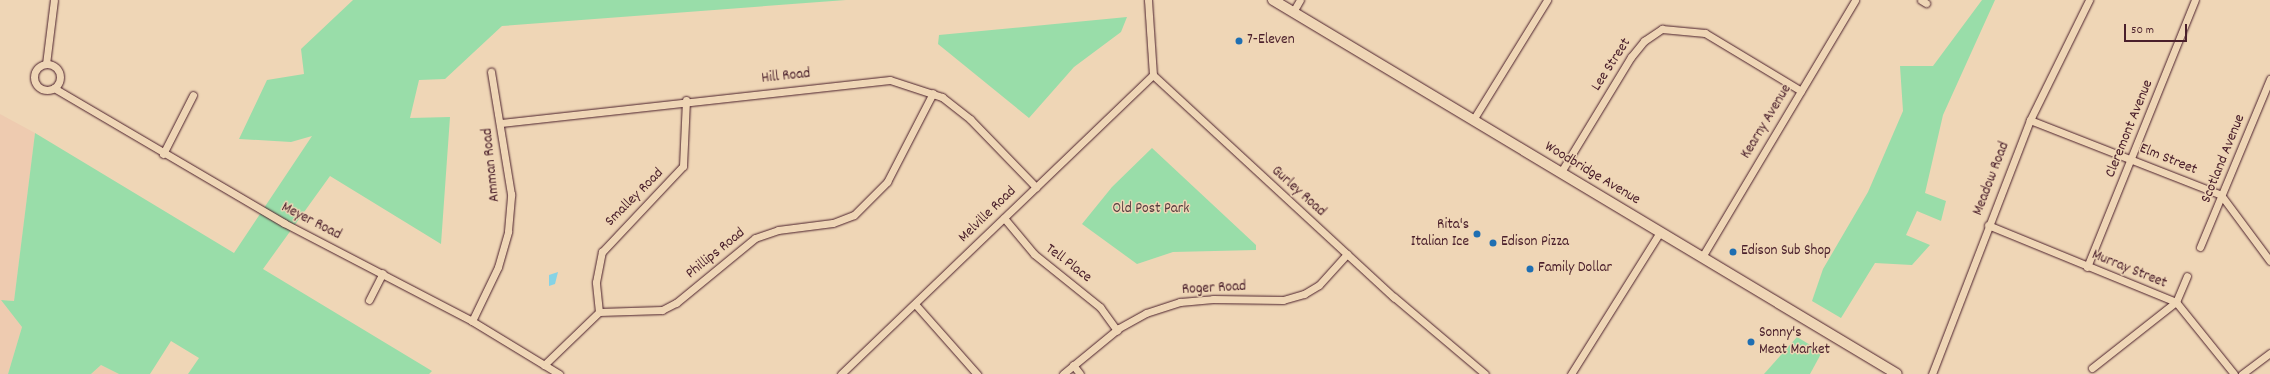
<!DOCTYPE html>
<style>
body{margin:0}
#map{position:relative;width:2270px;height:374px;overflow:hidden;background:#efd6b6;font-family:Dekko,sans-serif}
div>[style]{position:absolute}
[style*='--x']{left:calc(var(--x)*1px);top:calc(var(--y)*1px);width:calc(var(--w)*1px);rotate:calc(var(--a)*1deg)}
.built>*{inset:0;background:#eecbb0}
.green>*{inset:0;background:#99dda9}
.water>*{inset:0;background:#86d3e5}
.roads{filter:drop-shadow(0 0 1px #4a1f2b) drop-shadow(0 0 1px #4a1f2b)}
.minor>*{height:7px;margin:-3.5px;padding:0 3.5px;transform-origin:3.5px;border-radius:3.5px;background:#efd6b6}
.minor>.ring{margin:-3.5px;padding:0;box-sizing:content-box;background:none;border:7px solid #efd6b6;border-radius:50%}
.secondary>*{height:10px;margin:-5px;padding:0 5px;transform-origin:5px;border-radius:5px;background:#efd6b6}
.dots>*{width:11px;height:11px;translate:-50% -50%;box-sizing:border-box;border:2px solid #efd6b6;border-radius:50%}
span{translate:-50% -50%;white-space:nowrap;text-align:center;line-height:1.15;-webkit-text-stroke:3px #efd6b6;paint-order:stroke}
.poi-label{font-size:15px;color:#4a1f2b}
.left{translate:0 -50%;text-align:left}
.right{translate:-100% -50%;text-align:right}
.street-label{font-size:15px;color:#4a1f2b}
.park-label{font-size:15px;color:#563c3e}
.scale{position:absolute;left:2124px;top:24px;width:63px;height:18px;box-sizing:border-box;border:2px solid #4a1f2b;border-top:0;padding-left:5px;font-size:12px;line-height:14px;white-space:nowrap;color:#4a1f2b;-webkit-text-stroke:3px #efd6b6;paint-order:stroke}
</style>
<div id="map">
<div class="built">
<i style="clip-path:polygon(0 114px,35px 133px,14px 301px,2px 300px,22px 327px,8px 374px,0 374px)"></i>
<i style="clip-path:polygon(101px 365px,119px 374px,91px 374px)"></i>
</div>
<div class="green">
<i style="clip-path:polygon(353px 0,846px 0,502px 26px,445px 79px,419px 80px,410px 118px,450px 117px,441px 244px,330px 176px,263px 269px,432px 371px,429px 374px,188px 374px,199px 358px,171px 341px,150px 374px,119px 374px,101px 365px,91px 374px,8px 374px,22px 327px,1px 300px,14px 301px,35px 133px,234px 253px,312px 136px,291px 142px,239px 139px,267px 80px,304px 74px,301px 49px)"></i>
<i style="clip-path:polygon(1982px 0,1995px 0,1943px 115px,1925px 193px,1946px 201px,1941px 221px,1917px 211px,1906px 235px,1930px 245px,1912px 265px,1875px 263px,1841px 318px,1812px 301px,1823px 269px,1868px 192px,1903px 111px,1900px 66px,1933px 66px)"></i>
<i style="clip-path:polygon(1127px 17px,1121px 32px,1074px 67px,1029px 118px,938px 44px,939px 35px)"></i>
<i style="clip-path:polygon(1152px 148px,1256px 245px,1256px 250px,1173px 252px,1137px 264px,1082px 224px,1112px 187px)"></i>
<i style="clip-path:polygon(1797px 337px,1822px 352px,1810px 374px,1764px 374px)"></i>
</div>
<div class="water">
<i style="clip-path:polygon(558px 272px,555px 284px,549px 286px,549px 275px)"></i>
</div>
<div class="roads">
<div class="minor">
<i style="--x:1148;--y:0;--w:75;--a:86.2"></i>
<i style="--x:1153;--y:75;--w:328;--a:42.7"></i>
<i style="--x:1394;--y:297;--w:119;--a:40.2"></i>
<i style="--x:1921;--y:0;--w:6;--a:31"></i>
<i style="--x:1293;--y:12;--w:14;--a:-60"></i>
<i class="ring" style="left:34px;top:64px;width:19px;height:19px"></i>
<i style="--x:46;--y:64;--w:64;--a:-82.9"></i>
<i style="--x:54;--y:88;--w:267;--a:30.4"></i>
<i style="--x:284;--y:223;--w:212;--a:27.5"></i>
<i style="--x:472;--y:321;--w:102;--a:31.3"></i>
<i style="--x:1473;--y:120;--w:141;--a:-58.3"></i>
<i style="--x:2030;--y:120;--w:205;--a:21.4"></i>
<i style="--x:2221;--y:195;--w:82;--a:53.4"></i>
<i style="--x:501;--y:123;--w:391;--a:-6.3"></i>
<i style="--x:890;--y:80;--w:55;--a:18.1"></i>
<i style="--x:942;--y:97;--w:36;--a:38"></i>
<i style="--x:970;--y:119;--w:95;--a:45.9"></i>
<i style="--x:163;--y:154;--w:66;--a:-63"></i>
<i style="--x:1561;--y:172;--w:135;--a:-58.7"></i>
<i style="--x:1631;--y:57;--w:21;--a:-51"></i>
<i style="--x:1644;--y:41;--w:22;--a:-34"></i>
<i style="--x:1662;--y:29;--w:43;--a:5.3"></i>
<i style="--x:1705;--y:33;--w:112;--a:31.1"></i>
<i style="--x:1004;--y:218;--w:47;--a:50.2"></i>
<i style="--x:1034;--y:254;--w:85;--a:38.8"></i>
<i style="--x:1100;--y:307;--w:29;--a:54"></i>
<i style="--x:1988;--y:225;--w:203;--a:22.3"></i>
<i style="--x:2176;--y:302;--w:92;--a:51.1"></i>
<i style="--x:2200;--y:247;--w:182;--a:-67.4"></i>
<i style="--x:1702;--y:257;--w:299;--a:-59.2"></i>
<i style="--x:2087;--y:267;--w:288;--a:-68"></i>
<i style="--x:369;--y:300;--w:30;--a:-63"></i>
<i style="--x:915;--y:304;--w:94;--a:48.5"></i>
<i style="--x:599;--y:312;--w:30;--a:-96"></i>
<i style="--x:596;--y:282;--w:31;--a:-79"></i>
<i style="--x:602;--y:252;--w:118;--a:-46.7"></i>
<i style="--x:683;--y:166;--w:66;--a:-87.4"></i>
<i style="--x:472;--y:321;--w:60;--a:-64.3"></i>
<i style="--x:498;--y:267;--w:37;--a:-74"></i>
<i style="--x:508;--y:231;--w:37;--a:-85"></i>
<i style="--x:511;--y:194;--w:124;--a:-99.3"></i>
<i style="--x:544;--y:365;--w:76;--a:-43.9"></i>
<i style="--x:599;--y:312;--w:63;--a:-1.8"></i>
<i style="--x:662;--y:310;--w:16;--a:-27"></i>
<i style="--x:676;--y:303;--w:102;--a:-39.4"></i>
<i style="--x:755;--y:238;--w:24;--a:-19"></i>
<i style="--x:778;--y:230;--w:55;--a:-7.3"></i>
<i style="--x:833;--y:223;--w:22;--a:-21"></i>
<i style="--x:854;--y:215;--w:47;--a:-45"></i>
<i style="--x:887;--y:182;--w:100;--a:-62.7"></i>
<i style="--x:1073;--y:365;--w:11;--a:52"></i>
<i style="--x:2092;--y:368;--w:107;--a:-38.2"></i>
<i style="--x:2176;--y:302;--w:28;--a:-67"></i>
<i style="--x:841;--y:374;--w:432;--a:-43.8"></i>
<i style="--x:1063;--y:374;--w:72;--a:-39.4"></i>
<i style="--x:1119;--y:328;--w:31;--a:-29"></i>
<i style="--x:1146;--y:313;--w:36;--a:-18"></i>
<i style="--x:1180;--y:302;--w:33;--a:-5"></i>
<i style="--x:1213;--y:299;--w:70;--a:0.8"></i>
<i style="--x:1283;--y:300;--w:22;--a:-16"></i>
<i style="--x:1304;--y:294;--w:17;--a:-31"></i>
<i style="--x:1319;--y:285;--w:42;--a:-47.9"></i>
<i style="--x:1571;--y:374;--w:168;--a:-57.9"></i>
<i style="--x:1932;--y:374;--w:272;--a:-68.9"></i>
<i style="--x:2030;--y:120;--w:134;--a:-63.8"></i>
<i style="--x:2242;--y:374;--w:35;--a:-37"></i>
</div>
<div class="secondary">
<i style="--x:1273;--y:0;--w:727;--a:30.94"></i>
</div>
</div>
<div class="dots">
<i style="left:1239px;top:41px;background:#1f6fb2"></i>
<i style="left:1477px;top:234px;background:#1f6fb2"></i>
<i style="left:1493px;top:243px;background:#1f6fb2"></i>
<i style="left:1733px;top:252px;background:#1f6fb2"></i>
<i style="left:1530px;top:269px;background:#1f6fb2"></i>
<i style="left:1751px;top:342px;background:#1f6fb2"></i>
</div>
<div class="poi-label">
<span class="left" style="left:1247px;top:41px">7-Eleven</span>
<span class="right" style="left:1469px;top:234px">Rita's<br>Italian Ice</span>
<span class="left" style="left:1501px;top:243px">Edison Pizza</span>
<span class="left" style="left:1741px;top:252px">Edison Sub Shop</span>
<span class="left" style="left:1538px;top:269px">Family Dollar</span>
<span class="left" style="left:1759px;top:342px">Sonny's<br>Meat Market</span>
</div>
<div class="street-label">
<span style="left:1612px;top:65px;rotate:-57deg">Lee Street</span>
<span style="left:786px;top:77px;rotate:-6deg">Hill Road</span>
<span style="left:1767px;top:122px;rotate:-59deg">Kearny Avenue</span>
<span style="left:2130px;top:129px;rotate:-68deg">Cleremont Avenue</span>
<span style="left:2224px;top:159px;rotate:-68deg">Scotland Avenue</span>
<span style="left:2168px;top:160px;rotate:22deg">Elm Street</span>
<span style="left:492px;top:165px;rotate:-96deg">Amman Road</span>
<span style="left:1592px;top:174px;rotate:31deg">Woodbridge Avenue</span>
<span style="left:1992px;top:179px;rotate:-69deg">Meadow Road</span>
<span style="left:1298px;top:192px;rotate:42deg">Gurley Road</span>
<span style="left:635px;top:198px;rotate:-45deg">Smalley Road</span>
<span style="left:988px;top:215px;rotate:-44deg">Melville Road</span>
<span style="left:311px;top:222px;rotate:27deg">Meyer Road</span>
<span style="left:716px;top:254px;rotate:-39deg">Phillips Road</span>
<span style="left:1068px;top:264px;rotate:37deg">Tell Place</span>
<span style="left:2129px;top:270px;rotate:22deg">Murray Street</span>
<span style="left:1214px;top:289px;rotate:-3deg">Roger Road</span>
</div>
<div class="park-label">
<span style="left:1151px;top:210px">Old Post Park</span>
</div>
<div class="scale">50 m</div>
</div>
